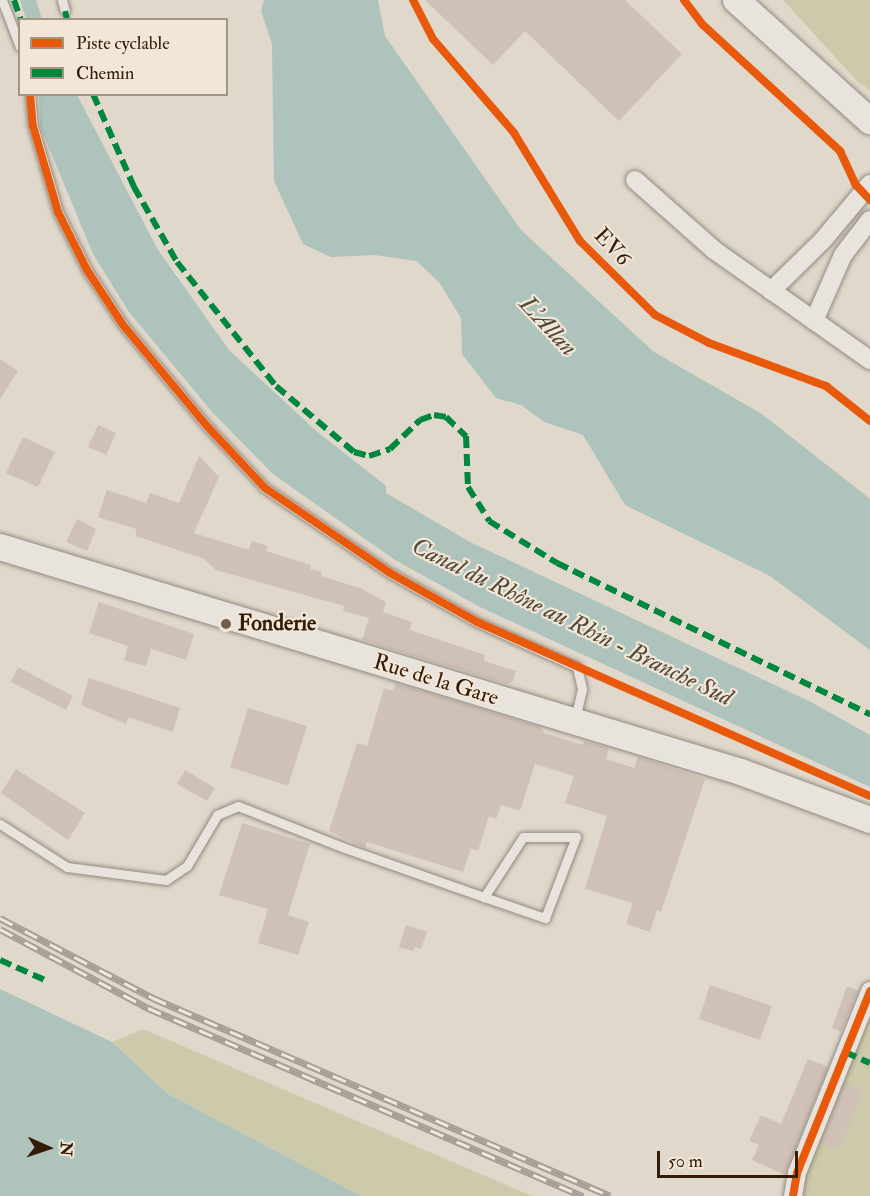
<!DOCTYPE html>
<meta charset="utf-8">
<style>
body{margin:0}
#map{position:relative;width:870px;height:1196px;overflow:hidden;background:#e0d8cb;font-family:"IM FELL Double Pica",serif}
div>[style]{position:absolute}
[style*='--x']{left:calc(var(--x)*1px);top:calc(var(--y)*1px);width:calc(var(--w)*1px);rotate:calc(var(--a)*1deg)}
.green>*{inset:0;background:#cccaaa}
.water>*{inset:0;background:#adc3bc}
.building>*{inset:0;background:#d0c1b6}
.roads{filter:drop-shadow(0 0 2px #928a80) drop-shadow(0 0 2px #928a80)}
.service>*{height:9px;margin:-4.5px;padding:0 4.5px;transform-origin:4.5px;border-radius:4.5px;background:#e8e3dc}
.minor>*{height:18px;margin:-9px;padding:0 9px;transform-origin:9px;border-radius:9px;background:#e8e3dc}
.secondary>*{height:26px;margin:-13px;padding:0 13px;transform-origin:13px;border-radius:13px;background:#e8e3dc}
.rail>*{height:7px;margin-top:-3.5px;transform-origin:0;background:repeating-linear-gradient(90deg,#f1e6d7 0 14px,#a49e97 0 28px);box-sizing:border-box;border-block:2px solid #a49e97}
.quiet>*{height:6px;margin-top:-3px;transform-origin:0;background:repeating-linear-gradient(90deg,#00873e 0 12px,transparent 0 18px)}
.cycleway>*{height:8px;margin:-4px;padding:0 4px;transform-origin:4px;border-radius:4px;background:#e8590c}
.dots>*{width:16px;height:16px;translate:-50% -50%;box-sizing:border-box;border:3px solid #f1e6d7;border-radius:50%}
span{translate:-50% -50%;white-space:nowrap;text-align:center;line-height:1.15;-webkit-text-stroke:4.5px #f1e6d7;paint-order:stroke}
.street-label{font-size:22px;color:#341b05}
.poi-label{font-size:22px;color:#341b05;font-weight:700}
.left{translate:0 -50%;text-align:left}
.water-label{font-size:24px;color:#524b3a;font-style:italic}
.legend{position:absolute;left:18px;top:18px;width:210px;height:78px;box-sizing:border-box;background:#f1e6d7;border:2px solid #a59583;margin:0;padding:8px 10px;list-style:none;font-size:18px;color:#341b05}
.legend li{display:flex;align-items:center;gap:12px;height:30px}
.legend b{width:30px;border:2px solid #a59583}
.north{position:absolute;left:18px;top:1118px;width:60px;height:60px;-webkit-text-stroke:4px #f1e6d7;paint-order:stroke;rotate:93deg;font-size:16px;font-weight:700;line-height:24px;text-align:center;color:#341b05}
.north::after{content:'';display:block;margin:auto;width:21px;height:27px;background:#341b05;clip-path:polygon(50% 0,100% 100%,50% 72%,0 100%)}
.scale{position:absolute;left:657px;top:1151px;width:141px;height:27px;box-sizing:border-box;border:3px solid #341b05;border-top:0;padding-left:8px;font-size:18px;line-height:21px;white-space:nowrap;color:#341b05;-webkit-text-stroke:4px #f1e6d7;paint-order:stroke}
</style>
<div id="map">
<div class="green">
<i style="clip-path:polygon(783px 0,870px 0,870px 90px,858px 82px)"></i>
<i style="clip-path:polygon(870px 1014px,870px 1196px,803px 1196px,805px 1176px)"></i>
<i style="clip-path:polygon(143px 1029px,532px 1196px,361px 1196px,168px 1094px,112px 1042px)"></i>
</div>
<div class="water">
<i style="clip-path:polygon(20px 0,36px 0,42px 19px,26px 19px)"></i>
<i style="clip-path:polygon(264px 0,378px 0,385px 36px,521px 230px,654px 352px,762px 414px,870px 499px,870px 650px,770px 576px,625px 505px,583px 435px,544px 422px,521px 405px,496px 398px,462px 354px,461px 318px,439px 282px,416px 261px,375px 255px,331px 257px,303px 244px,274px 181px,272px 44px,261px 11px)"></i>
<i style="clip-path:polygon(39px 95px,77px 95px,158px 250px,229px 350px,314px 429px,386px 486px,386px 493px,470px 542px,811px 702px,870px 735px,870px 787px,482px 608px,395px 560px,273px 474px,213px 413px,129px 312px,93px 254px,40px 126px)"></i>
<i style="clip-path:polygon(0 989px,112px 1042px,168px 1094px,361px 1196px,0 1196px)"></i>
</div>
<div class="building">
<i style="clip-path:polygon(425px 0,625px 0,682px 54px,619px 121px,525px 31px,493px 65px)"></i>
<i style="clip-path:polygon(0 359px,18px 371px,0 399px)"></i>
<i style="clip-path:polygon(98px 425px,116px 433px,106px 455px,88px 447px)"></i>
<i style="clip-path:polygon(23px 437px,55px 452px,38px 487px,6px 473px)"></i>
<i style="clip-path:polygon(199px 456px,219px 477px,194px 533px,249px 550px,252px 541px,268px 546px,266px 551px,311px 565px,310px 569px,322px 572px,321px 576px,360px 588px,386px 602px,383px 612px,412px 622px,410px 630px,485px 655px,484px 661px,516px 671px,513px 681px,507px 684px,362px 640px,369px 618px,343px 611px,344px 606px,216px 570px,204px 559px,136px 536px,136px 529px,98px 517px,107px 490px,146px 503px,150px 493px,179px 503px)"></i>
<i style="clip-path:polygon(77px 519px,96px 529px,87px 551px,66px 542px)"></i>
<i style="clip-path:polygon(99px 602px,194px 634px,186px 660px,151px 649px,146px 666px,124px 660px,128px 646px,89px 633px)"></i>
<i style="clip-path:polygon(18px 667px,73px 696px,66px 710px,11px 682px)"></i>
<i style="clip-path:polygon(89px 678px,180px 708px,173px 732px,128px 717px,126px 724px,81px 705px)"></i>
<i style="clip-path:polygon(396px 683px,540px 727px,544px 733px,583px 745px,584px 741px,609px 748px,606px 759px,634px 768px,638px 757px,705px 779px,661px 912px,657px 910px,650px 932px,626px 924px,633px 903px,585px 889px,607px 816px,565px 803px,574px 776px,535px 764px,520px 811px,501px 805px,496px 819px,489px 816px,478px 851px,471px 849px,463px 872px,367px 842px,365px 848px,329px 831px,357px 743px,367px 746px,384px 688px,393px 691px)"></i>
<i style="clip-path:polygon(248px 708px,307px 726px,288px 786px,230px 767px)"></i>
<i style="clip-path:polygon(16px 769px,85px 813px,68px 840px,1px 793px)"></i>
<i style="clip-path:polygon(185px 770px,215px 788px,207px 801px,177px 784px)"></i>
<i style="clip-path:polygon(242px 823px,310px 844px,288px 915px,309px 922px,298px 955px,258px 943px,268px 909px,219px 895px)"></i>
<i style="clip-path:polygon(406px 925px,427px 932px,421px 949px,415px 947px,413px 951px,399px 947px)"></i>
<i style="clip-path:polygon(710px 985px,772px 1006px,760px 1040px,699px 1019px)"></i>
<i style="clip-path:polygon(847px 986px,858px 991px,841px 1032px,832px 1028px)"></i>
<i style="clip-path:polygon(808px 1059px,828px 1067px,785px 1175px,752px 1160px,759px 1145px,749px 1141px,761px 1115px,781px 1124px)"></i>
<i style="clip-path:polygon(845px 1083px,863px 1090px,839px 1151px,821px 1143px)"></i>
</div>
<div class="roads">
<div class="service">
<i style="--x:2;--y:0;--w:50;--a:69"></i>
<i style="--x:62;--y:0;--w:11;--a:75"></i>
<i style="--x:30;--y:94;--w:32;--a:85"></i>
<i style="--x:33;--y:126;--w:90;--a:73.8"></i>
<i style="--x:58;--y:212;--w:65;--a:63.4"></i>
<i style="--x:87;--y:270;--w:66;--a:56.8"></i>
<i style="--x:123;--y:325;--w:130;--a:50.3"></i>
<i style="--x:206;--y:425;--w:86;--a:46.9"></i>
<i style="--x:265;--y:488;--w:151;--a:34.2"></i>
<i style="--x:390;--y:573;--w:100;--a:29.4"></i>
<i style="--x:477;--y:622;--w:110;--a:24.2"></i>
<i style="--x:577;--y:667;--w:23;--a:77"></i>
<i style="--x:582;--y:689;--w:31;--a:103"></i>
<i style="--x:0;--y:824;--w:80;--a:32.7"></i>
<i style="--x:67;--y:867;--w:100;--a:7.5"></i>
<i style="--x:166;--y:880;--w:25;--a:-34"></i>
<i style="--x:187;--y:866;--w:59;--a:-59.5"></i>
<i style="--x:217;--y:815;--w:23;--a:-23"></i>
<i style="--x:238;--y:806;--w:112;--a:21.5"></i>
<i style="--x:342;--y:847;--w:151;--a:19.4"></i>
<i style="--x:484;--y:897;--w:65;--a:19"></i>
<i style="--x:545;--y:918;--w:87;--a:-69.1"></i>
<i style="--x:576;--y:837;--w:53;--a:180"></i>
<i style="--x:523;--y:837;--w:72;--a:123"></i>
</div>
<div class="minor">
<i style="--x:635;--y:180;--w:106;--a:41.5"></i>
<i style="--x:714;--y:250;--w:191;--a:35.2"></i>
<i style="--x:771;--y:291;--w:73;--a:-44.4"></i>
<i style="--x:823;--y:240;--w:73;--a:-50"></i>
<i style="--x:814;--y:321;--w:72;--a:-66.3"></i>
<i style="--x:843;--y:255;--w:44;--a:-52.4"></i>
<i style="--x:793;--y:1196;--w:23;--a:-80"></i>
<i style="--x:797;--y:1173;--w:196;--a:-68.1"></i>
</div>
<div class="secondary">
<i style="--x:736;--y:0;--w:181;--a:42.1"></i>
<i style="--x:0;--y:547;--w:774;--a:16.89"></i>
<i style="--x:741;--y:772;--w:138;--a:20.4"></i>
</div>
</div>
<div class="rail">
<i style="--x:0;--y:918;--w:173;--a:27.6"></i>
<i style="--x:153;--y:998;--w:498;--a:23.4"></i>
<i style="--x:0;--y:929;--w:168;--a:28.1"></i>
<i style="--x:148;--y:1008;--w:474;--a:23.4"></i>
</div>
<div class="quiet">
<i style="--x:14;--y:0;--w:21;--a:71"></i>
<i style="--x:65;--y:11;--w:9;--a:77"></i>
<i style="--x:93;--y:94;--w:102;--a:66.2"></i>
<i style="--x:134;--y:187;--w:86;--a:60.2"></i>
<i style="--x:177;--y:262;--w:159;--a:51.4"></i>
<i style="--x:276;--y:386;--w:102;--a:40.2"></i>
<i style="--x:354;--y:452;--w:16;--a:15"></i>
<i style="--x:369;--y:456;--w:22;--a:-18"></i>
<i style="--x:390;--y:449;--w:42;--a:-44"></i>
<i style="--x:420;--y:420;--w:15;--a:-20"></i>
<i style="--x:434;--y:415;--w:12;--a:9"></i>
<i style="--x:446;--y:417;--w:28;--a:44"></i>
<i style="--x:466;--y:436;--w:51;--a:87.8"></i>
<i style="--x:468;--y:487;--w:40;--a:58"></i>
<i style="--x:489;--y:521;--w:80;--a:31.7"></i>
<i style="--x:557;--y:563;--w:348;--a:25.8"></i>
<i style="--x:0;--y:960;--w:51;--a:24.1"></i>
<i style="--x:845;--y:1052;--w:27;--a:24"></i>
</div>
<div class="cycleway">
<i style="--x:413;--y:0;--w:44;--a:62.9"></i>
<i style="--x:433;--y:39;--w:124;--a:49.2"></i>
<i style="--x:514;--y:133;--w:127;--a:58.6"></i>
<i style="--x:580;--y:241;--w:105;--a:44.6"></i>
<i style="--x:655;--y:315;--w:61;--a:27.4"></i>
<i style="--x:709;--y:343;--w:125;--a:20.2"></i>
<i style="--x:826;--y:386;--w:56;--a:38.5"></i>
<i style="--x:684;--y:0;--w:30;--a:53"></i>
<i style="--x:702;--y:24;--w:188;--a:42.6"></i>
<i style="--x:840;--y:151;--w:38;--a:65"></i>
<i style="--x:856;--y:185;--w:21;--a:47"></i>
<i style="--x:30;--y:94;--w:32;--a:85"></i>
<i style="--x:33;--y:126;--w:90;--a:73.8"></i>
<i style="--x:58;--y:212;--w:65;--a:63.4"></i>
<i style="--x:87;--y:270;--w:66;--a:56.8"></i>
<i style="--x:123;--y:325;--w:130;--a:50.3"></i>
<i style="--x:206;--y:425;--w:86;--a:46.9"></i>
<i style="--x:265;--y:488;--w:151;--a:34.2"></i>
<i style="--x:390;--y:573;--w:100;--a:29.4"></i>
<i style="--x:477;--y:622;--w:430;--a:23.9"></i>
<i style="--x:793;--y:1196;--w:23;--a:-80"></i>
<i style="--x:797;--y:1173;--w:196;--a:-68.1"></i>
</div>
<div class="dots">
<i style="left:226px;top:624px;background:#705d4a"></i>
</div>
<div class="street-label">
<span style="left:612px;top:247px;rotate:47deg">EV6</span>
<span style="left:436px;top:680px;rotate:17deg">Rue de la Gare</span>
</div>
<div class="poi-label">
<span class="left" style="left:238px;top:624px">Fonderie</span>
</div>
<div class="water-label">
<span style="left:548px;top:326px;rotate:47deg">L'Allan</span>
<span style="left:572px;top:622px;rotate:26deg">Canal du Rhône au Rhin - Branche Sud</span>
</div>
<ul class="legend">
<li><b style="height:8px;background:#e8590c"></b>Piste cyclable</li>
<li><b style="height:8px;background:#00873e"></b>Chemin</li>
</ul>
<div class="north">N</div>
<div class="scale">50 m</div>
</div>
